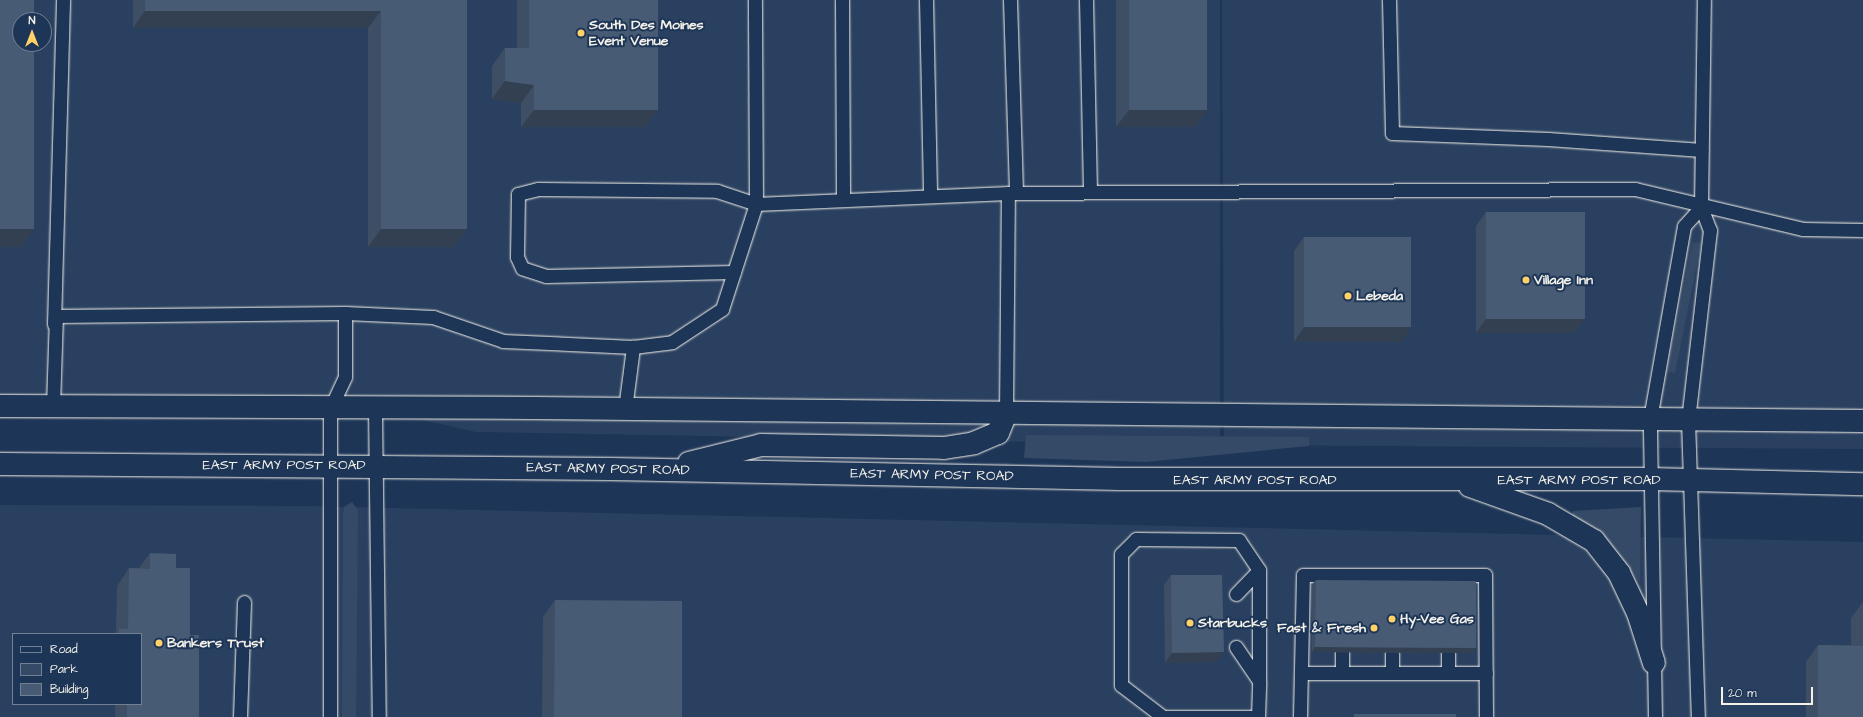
<!DOCTYPE html>
<style>
body{margin:0}
#map{position:relative;width:1863px;height:717px;overflow:hidden;background:#1d3557;font-family:"Architects Daughter",sans-serif}
div>[style]{position:absolute}
[style*='--x']{left:calc(var(--x)*1px);top:calc(var(--y)*1px);width:calc(var(--w)*1px);rotate:calc(var(--a)*1deg)}
.built>*{inset:0;background:#2a4060}
.green>*{inset:0;background:#354a67}
.roads{filter:drop-shadow(0 0 1px #f4f1e8) drop-shadow(0 0 1px #f4f1e8)}
.service>*{height:13px;margin:-6.5px;padding:0 6.5px;transform-origin:6.5px;border-radius:6.5px;background:#1d3557}
.secondary>*{height:22px;margin:-11px;padding:0 11px;transform-origin:11px;border-radius:11px;background:#1d3557}
.wall>*{inset:0;background:#3e4e64}
.shaded-wall>*{inset:0;background:#324051}
.building>*{inset:0;background:#485b74}
.dots>*{width:11px;height:11px;translate:-50% -50%;box-sizing:border-box;border:2px solid #1d3557;border-radius:50%}
span{translate:-50% -50%;white-space:nowrap;text-align:center;line-height:1.15;-webkit-text-stroke:4px #1d3557;paint-order:stroke}
.poi-label{font-size:14px;color:#f4f1e8;font-weight:700}
.left{translate:0 -50%;text-align:left}
.right{translate:-100% -50%;text-align:right}
.street-label{font-size:14px;color:#f4f1e8}
.legend{position:absolute;left:12px;top:633px;width:130px;height:72px;box-sizing:border-box;background:#1d3557;border:1px solid #738091;margin:0;padding:5px 7px;list-style:none;font-size:12px;color:#f4f1e8}
.legend li{display:flex;align-items:center;gap:8px;height:20px}
.legend b{width:20px;border:1px solid #738091}
.north{position:absolute;left:12px;top:12px;width:40px;height:40px;box-sizing:border-box;background:#1d3557;border:1px solid #738091;border-radius:50%;rotate:0deg;font-size:11px;font-weight:700;line-height:16px;text-align:center;color:#f4f1e8}
.north::after{content:'';display:block;margin:auto;width:14px;height:18px;background:#ffd166;clip-path:polygon(50% 0,100% 100%,50% 72%,0 100%)}
.scale{position:absolute;left:1721px;top:687px;width:92px;height:18px;box-sizing:border-box;border:2px solid #f4f1e8;border-top:0;padding-left:5px;font-size:12px;line-height:14px;white-space:nowrap;color:#f4f1e8;-webkit-text-stroke:3px #1d3557;paint-order:stroke}
</style>
<div id="map">
<div class="built">
<i style="clip-path:polygon(evenodd,0 0,1220px 0,1220px 445px,476px 432px,375px 409px,0 406px,0 0,20px 20px,44px 20px,44px 44px,20px 44px,20px 20px)"></i>
<i style="clip-path:polygon(1222px 0,1863px 0,1863px 449px,1224px 445px)"></i>
<i style="clip-path:polygon(evenodd,0 505px,303px 506px,1863px 542px,1863px 717px,0 717px,0 505px,13px 634px,141px 634px,141px 704px,13px 704px,13px 634px)"></i>
</div>
<div class="green">
<i style="clip-path:polygon(1692px 242px,1701px 243px,1675px 373px,1667px 372px)"></i>
<i style="clip-path:polygon(1026px 435px,1309px 437px,1309px 446px,1146px 462px,1024px 458px)"></i>
<i style="clip-path:polygon(352px 502px,358px 510px,356px 717px,342px 717px,343px 515px,344px 507px)"></i>
<i style="clip-path:polygon(1641px 507px,1640px 582px,1602px 535px,1572px 516px,1573px 511px)"></i>
</div>
<div class="roads">
<div class="service">
<i style="--x:842;--y:0;--w:200;--a:89.7"></i>
<i style="--x:926;--y:0;--w:196;--a:88.8"></i>
<i style="--x:1010;--y:0;--w:193;--a:88.2"></i>
<i style="--x:1086;--y:0;--w:192;--a:88.8"></i>
<i style="--x:1389;--y:0;--w:133;--a:88.7"></i>
<i style="--x:1392;--y:133;--w:156;--a:2.2"></i>
<i style="--x:1548;--y:139;--w:154;--a:4.1"></i>
<i style="--x:1701;--y:207;--w:207;--a:-89.2"></i>
<i style="--x:734;--y:272;--w:188;--a:178.8"></i>
<i style="--x:546;--y:276;--w:25;--a:-162"></i>
<i style="--x:522;--y:268;--w:12;--a:-114"></i>
<i style="--x:517;--y:257;--w:63;--a:-89.1"></i>
<i style="--x:518;--y:194;--w:21;--a:-14"></i>
<i style="--x:538;--y:189;--w:179;--a:0.6"></i>
<i style="--x:717;--y:191;--w:41;--a:18.4"></i>
<i style="--x:756;--y:204;--w:204;--a:-90.3"></i>
<i style="--x:54;--y:324;--w:324;--a:-88.4"></i>
<i style="--x:53;--y:406;--w:90;--a:-88.1"></i>
<i style="--x:56;--y:316;--w:289;--a:-0.6"></i>
<i style="--x:345;--y:313;--w:88;--a:2.6"></i>
<i style="--x:433;--y:317;--w:74;--a:18.9"></i>
<i style="--x:503;--y:341;--w:130;--a:2.6"></i>
<i style="--x:633;--y:347;--w:39;--a:-7"></i>
<i style="--x:672;--y:342;--w:60;--a:-33.4"></i>
<i style="--x:722;--y:309;--w:110;--a:-72.1"></i>
<i style="--x:756;--y:204;--w:252;--a:-2.5"></i>
<i style="--x:375;--y:409;--w:308;--a:89.3"></i>
<i style="--x:625;--y:409;--w:63;--a:-82.6"></i>
<i style="--x:1006;--y:413;--w:220;--a:-89.5"></i>
<i style="--x:1008;--y:193;--w:627;--a:-0.37"></i>
<i style="--x:1635;--y:189;--w:173;--a:13.4"></i>
<i style="--x:1803;--y:229;--w:60;--a:1"></i>
<i style="--x:1236;--y:594;--w:33;--a:-46"></i>
<i style="--x:1236;--y:647;--w:41;--a:55.9"></i>
<i style="--x:1342;--y:652;--w:21;--a:90"></i>
<i style="--x:1392;--y:653;--w:20;--a:90"></i>
<i style="--x:1448;--y:653;--w:20;--a:90"></i>
<i style="--x:1301;--y:673;--w:185;--a:0"></i>
<i style="--x:240;--y:717;--w:115;--a:-88"></i>
<i style="--x:330;--y:717;--w:308;--a:-90"></i>
<i style="--x:330;--y:409;--w:35;--a:-65"></i>
<i style="--x:345;--y:377;--w:64;--a:-90"></i>
<i style="--x:1258;--y:717;--w:36;--a:-88"></i>
<i style="--x:1259;--y:681;--w:111;--a:-90"></i>
<i style="--x:1259;--y:570;--w:36;--a:-124"></i>
<i style="--x:1239;--y:540;--w:103;--a:-179.4"></i>
<i style="--x:1136;--y:539;--w:21;--a:135"></i>
<i style="--x:1121;--y:554;--w:131;--a:90"></i>
<i style="--x:1121;--y:685;--w:53;--a:37.3"></i>
<i style="--x:1163;--y:717;--w:95;--a:0"></i>
<i style="--x:1300;--y:717;--w:142;--a:-88.8"></i>
<i style="--x:1303;--y:575;--w:182;--a:0"></i>
<i style="--x:1485;--y:575;--w:142;--a:89.6"></i>
<i style="--x:1655;--y:717;--w:298;--a:-91"></i>
<i style="--x:1650;--y:419;--w:196;--a:-80"></i>
<i style="--x:1684;--y:226;--w:25;--a:-48"></i>
<i style="--x:1701;--y:207;--w:25;--a:69"></i>
<i style="--x:1710;--y:230;--w:191;--a:96.6"></i>
<i style="--x:1688;--y:420;--w:297;--a:88.1"></i>
</div>
<div class="secondary">
<i style="--x:0;--y:406;--w:533;--a:0.21"></i>
<i style="--x:533;--y:408;--w:1330;--a:0.56"></i>
<i style="--x:689;--y:463;--w:74;--a:-14"></i>
<i style="--x:761;--y:445;--w:183;--a:0.9"></i>
<i style="--x:944;--y:448;--w:30;--a:-9"></i>
<i style="--x:974;--y:443;--w:26;--a:-23"></i>
<i style="--x:998;--y:433;--w:22;--a:-68"></i>
<i style="--x:0;--y:464;--w:611;--a:0.47"></i>
<i style="--x:611;--y:469;--w:509;--a:1.13"></i>
<i style="--x:1120;--y:479;--w:531;--a:0"></i>
<i style="--x:1651;--y:479;--w:212;--a:1.4"></i>
<i style="--x:1470;--y:486;--w:83;--a:19.7"></i>
<i style="--x:1548;--y:514;--w:53;--a:30.4"></i>
<i style="--x:1594;--y:541;--w:41;--a:52"></i>
<i style="--x:1619;--y:573;--w:44;--a:64.6"></i>
<i style="--x:1638;--y:613;--w:52;--a:72.3"></i>
</div>
</div>
<div class="wall">
<i style="clip-path:polygon(133px 0,467px 0,455px 247px,368px 247px,368px 28px,133px 28px)"></i>
<i style="clip-path:polygon(517px 0,658px 0,645px 127px,521px 127px,521px 103px,492px 99px,492px 66px,505px 48px,517px 48px)"></i>
<i style="clip-path:polygon(1116px 0,1207px 0,1207px 110px,1195px 127px,1116px 127px)"></i>
<i style="clip-path:polygon(1486px 212px,1575px 333px,1476px 333px,1476px 226px)"></i>
<i style="clip-path:polygon(1304px 237px,1402px 342px,1294px 342px,1294px 251px)"></i>
<i style="clip-path:polygon(150px 553px,176px 568px,190px 635px,199px 717px,115px 717px,115px 704px,141px 704px,141px 634px,115px 634px,116px 633px,117px 586px,129px 568px,139px 568px)"></i>
<i style="clip-path:polygon(1171px 575px,1217px 662px,1165px 663px,1164px 585px)"></i>
<i style="clip-path:polygon(1316px 580px,1476px 648px,1472px 653px,1312px 652px,1312px 585px)"></i>
<i style="clip-path:polygon(555px 600px,682px 717px,542px 717px,543px 617px)"></i>
<i style="clip-path:polygon(1863px 602px,1863px 717px,1806px 717px,1806px 662px,1818px 645px,1851px 645px,1851px 618px)"></i>
</div>
<div class="shaded-wall">
<i style="clip-path:polygon(145px 11px,381px 11px,368px 28px,133px 28px)"></i>
<i style="clip-path:polygon(505px 81px,534px 85px,521px 103px,492px 99px)"></i>
<i style="clip-path:polygon(534px 110px,658px 110px,645px 127px,521px 127px)"></i>
<i style="clip-path:polygon(1129px 110px,1207px 110px,1195px 127px,1116px 127px)"></i>
<i style="clip-path:polygon(0 229px,34px 229px,21px 247px,0 247px)"></i>
<i style="clip-path:polygon(381px 229px,467px 229px,455px 247px,368px 247px)"></i>
<i style="clip-path:polygon(1486px 319px,1585px 319px,1575px 333px,1476px 333px)"></i>
<i style="clip-path:polygon(1304px 327px,1411px 327px,1402px 342px,1294px 342px)"></i>
<i style="clip-path:polygon(1315px 647px,1476px 648px,1472px 653px,1312px 652px)"></i>
<i style="clip-path:polygon(1224px 652px,1217px 662px,1165px 663px,1172px 653px)"></i>
</div>
<div class="building">
<i style="clip-path:polygon(0 0,34px 0,34px 20px,20px 20px,20px 44px,34px 44px,34px 229px,0 229px)"></i>
<i style="clip-path:polygon(145px 0,467px 0,467px 229px,381px 229px,381px 11px,145px 11px)"></i>
<i style="clip-path:polygon(529px 0,658px 0,658px 110px,534px 110px,534px 85px,505px 81px,505px 48px,529px 48px)"></i>
<i style="clip-path:polygon(1129px 0,1207px 0,1207px 110px,1129px 110px)"></i>
<i style="clip-path:polygon(1486px 212px,1585px 212px,1585px 319px,1486px 319px)"></i>
<i style="clip-path:polygon(1304px 237px,1411px 237px,1411px 327px,1304px 327px)"></i>
<i style="clip-path:polygon(150px 553px,176px 554px,176px 568px,190px 568px,190px 635px,199px 635px,199px 717px,127px 717px,127px 704px,141px 704px,141px 634px,119px 634px,119px 629px,128px 629px,129px 568px,150px 569px)"></i>
<i style="clip-path:polygon(1171px 575px,1222px 575px,1224px 652px,1172px 653px)"></i>
<i style="clip-path:polygon(1316px 580px,1476px 581px,1476px 648px,1315px 647px)"></i>
<i style="clip-path:polygon(555px 600px,682px 601px,682px 717px,554px 717px)"></i>
<i style="clip-path:polygon(1818px 645px,1863px 646px,1863px 717px,1818px 717px)"></i>
<i style="clip-path:polygon(1354px 714px,1456px 714px,1456px 717px,1354px 717px)"></i>
</div>
<div class="dots">
<i style="left:581px;top:33px;background:#ffd166"></i>
<i style="left:1526px;top:280px;background:#ffd166"></i>
<i style="left:1348px;top:296px;background:#ffd166"></i>
<i style="left:1392px;top:619px;background:#ffd166"></i>
<i style="left:1190px;top:623px;background:#ffd166"></i>
<i style="left:1374px;top:628px;background:#ffd166"></i>
<i style="left:159px;top:643px;background:#ffd166"></i>
</div>
<div class="poi-label">
<span class="left" style="left:589px;top:33px">South Des Moines<br>Event Venue</span>
<span class="left" style="left:1534px;top:280px">Village Inn</span>
<span class="left" style="left:1356px;top:296px">Lebeda</span>
<span class="left" style="left:1400px;top:619px">Hy-Vee Gas</span>
<span class="left" style="left:1198px;top:623px">Starbucks</span>
<span class="right" style="left:1366px;top:628px">Fast &amp; Fresh</span>
<span class="left" style="left:167px;top:643px">Bankers Trust</span>
</div>
<div class="street-label">
<span style="left:284px;top:465px">EAST ARMY POST ROAD</span>
<span style="left:608px;top:469px;rotate:1deg">EAST ARMY POST ROAD</span>
<span style="left:932px;top:475px;rotate:1deg">EAST ARMY POST ROAD</span>
<span style="left:1255px;top:480px">EAST ARMY POST ROAD</span>
<span style="left:1579px;top:480px">EAST ARMY POST ROAD</span>
</div>
<ul class="legend">
<li><b style="height:5px;background:#1d3557"></b>Road</li>
<li><b style="height:11px;background:#354a67"></b>Park</li>
<li><b style="height:11px;background:#485b74"></b>Building</li>
</ul>
<div class="north">N</div>
<div class="scale">20 m</div>
</div>
